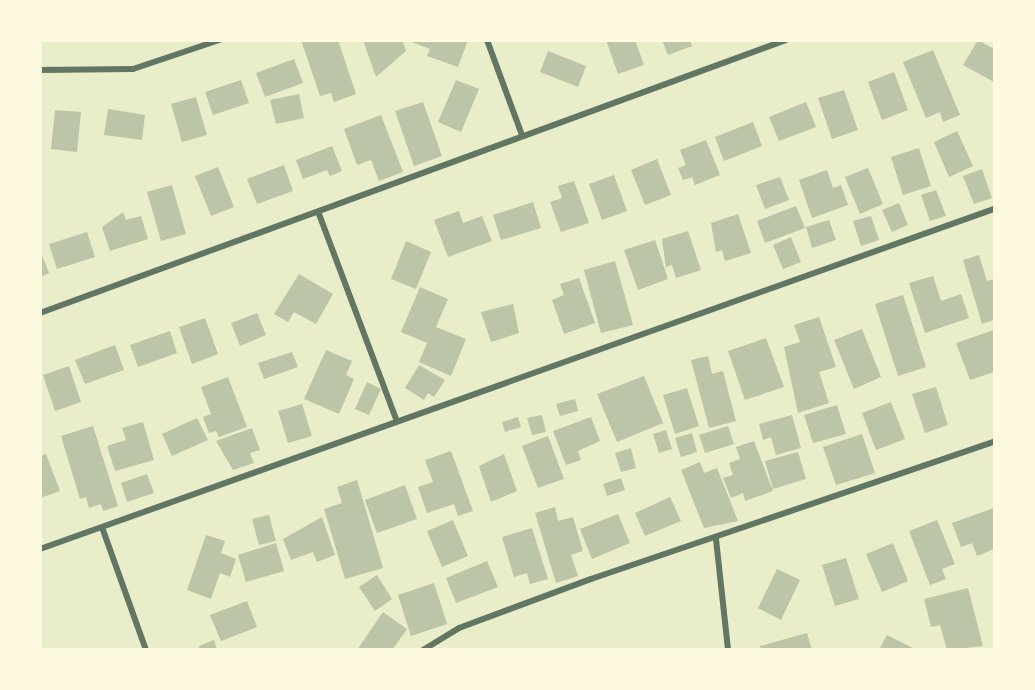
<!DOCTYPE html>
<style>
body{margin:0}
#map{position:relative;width:1035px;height:690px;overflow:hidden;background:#e9edc9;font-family:"Noto Serif",serif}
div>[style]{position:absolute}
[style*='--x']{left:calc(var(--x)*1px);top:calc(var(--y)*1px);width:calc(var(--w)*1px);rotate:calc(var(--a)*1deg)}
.building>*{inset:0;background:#bcc5a7}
.minor>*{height:6px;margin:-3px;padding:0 3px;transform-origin:3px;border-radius:3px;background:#617663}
span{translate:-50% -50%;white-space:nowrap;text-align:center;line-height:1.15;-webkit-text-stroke:4.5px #fefae0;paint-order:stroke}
.frame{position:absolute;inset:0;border:42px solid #fefae0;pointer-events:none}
</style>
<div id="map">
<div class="building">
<i style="clip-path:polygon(301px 40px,338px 40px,356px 94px,334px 102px,331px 93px,320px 96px)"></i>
<i style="clip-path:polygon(363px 40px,402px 40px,406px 51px,376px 77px)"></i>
<i style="clip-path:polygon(406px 40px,468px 40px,458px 67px,427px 56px,430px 49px)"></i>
<i style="clip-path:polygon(606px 40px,635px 40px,644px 65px,618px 74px)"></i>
<i style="clip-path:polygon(662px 40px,690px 40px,692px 46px,668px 55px)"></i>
<i style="clip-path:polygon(978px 40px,994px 49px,994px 82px,963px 65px)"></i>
<i style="clip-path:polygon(933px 50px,960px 115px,943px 122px,940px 112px,926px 118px,903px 62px)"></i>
<i style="clip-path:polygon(548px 51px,586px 66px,578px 87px,540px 72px)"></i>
<i style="clip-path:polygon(294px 59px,303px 83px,265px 97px,256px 73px)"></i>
<i style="clip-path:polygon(894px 72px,908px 110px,882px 120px,868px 82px)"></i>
<i style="clip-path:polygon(241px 80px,249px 103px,213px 115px,205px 92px)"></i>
<i style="clip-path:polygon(456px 80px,479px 89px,461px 132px,438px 122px)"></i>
<i style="clip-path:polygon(844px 90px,858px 130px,832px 139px,818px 98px)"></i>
<i style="clip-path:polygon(299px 94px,304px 118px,276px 124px,270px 100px)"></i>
<i style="clip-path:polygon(196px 97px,207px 135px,182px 142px,171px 104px)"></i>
<i style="clip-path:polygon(423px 102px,442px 156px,414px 166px,395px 111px)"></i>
<i style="clip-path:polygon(806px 102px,816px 127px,779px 141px,769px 117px)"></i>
<i style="clip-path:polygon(108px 109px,145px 115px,142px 140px,104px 135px)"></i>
<i style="clip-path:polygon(55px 110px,81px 112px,77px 152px,51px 149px)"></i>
<i style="clip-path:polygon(381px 115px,403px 172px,379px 181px,371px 160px,357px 165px,344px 129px)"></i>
<i style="clip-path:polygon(753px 122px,762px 146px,724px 161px,715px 137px)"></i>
<i style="clip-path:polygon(957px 131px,973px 166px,949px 177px,934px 142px)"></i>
<i style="clip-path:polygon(706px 140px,720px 175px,695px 185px,692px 177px,683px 180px,678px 168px,686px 165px,680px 150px)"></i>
<i style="clip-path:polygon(332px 146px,342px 171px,330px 176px,327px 170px,303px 179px,296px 160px)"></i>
<i style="clip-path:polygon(919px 148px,931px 186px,903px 195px,891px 157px)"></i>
<i style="clip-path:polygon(657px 159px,671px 195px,645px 205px,631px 170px)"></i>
<i style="clip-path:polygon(284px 165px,293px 191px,257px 204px,247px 179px)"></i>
<i style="clip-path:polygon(218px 167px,234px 207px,211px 216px,195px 176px)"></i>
<i style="clip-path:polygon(868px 168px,883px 204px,860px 214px,845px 177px)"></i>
<i style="clip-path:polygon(982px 169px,992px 198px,974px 204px,963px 176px)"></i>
<i style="clip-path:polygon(827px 170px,833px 188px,841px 185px,848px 205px,812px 218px,799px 180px)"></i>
<i style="clip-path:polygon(614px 175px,627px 211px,602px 220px,589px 184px)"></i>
<i style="clip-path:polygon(780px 177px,789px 200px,765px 209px,756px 185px)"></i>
<i style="clip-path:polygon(574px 181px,589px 223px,561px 232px,550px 202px,562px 198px,558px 186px)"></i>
<i style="clip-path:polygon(172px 185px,186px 234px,161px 241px,147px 192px)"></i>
<i style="clip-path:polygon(936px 190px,946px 216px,930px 221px,921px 195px)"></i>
<i style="clip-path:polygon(533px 202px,541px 228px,501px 240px,493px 215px)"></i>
<i style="clip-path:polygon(899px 203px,908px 225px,892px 232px,882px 210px)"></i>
<i style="clip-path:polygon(796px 206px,805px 228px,765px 243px,757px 221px)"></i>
<i style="clip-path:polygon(459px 211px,463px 223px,482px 216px,492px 241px,448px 257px,434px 220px)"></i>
<i style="clip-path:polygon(123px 212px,126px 220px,141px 216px,148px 239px,110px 251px,102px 227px)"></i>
<i style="clip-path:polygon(738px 214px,751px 253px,725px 261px,722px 250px,716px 252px,711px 223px)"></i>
<i style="clip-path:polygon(871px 216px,879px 240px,861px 246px,853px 221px)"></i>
<i style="clip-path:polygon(829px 220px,836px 240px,812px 248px,806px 227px)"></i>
<i style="clip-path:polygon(688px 231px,701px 270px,676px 278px,672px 265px,666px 267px,662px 239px)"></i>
<i style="clip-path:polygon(87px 232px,95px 257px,57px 269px,49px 244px)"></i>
<i style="clip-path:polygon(791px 237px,801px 262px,783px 269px,773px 245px)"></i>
<i style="clip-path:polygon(655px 240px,668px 279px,638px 290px,624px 250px)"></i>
<i style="clip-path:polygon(406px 241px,431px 252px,416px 289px,391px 279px)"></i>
<i style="clip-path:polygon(40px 250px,49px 273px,40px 277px)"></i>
<i style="clip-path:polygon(979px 255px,987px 281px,994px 279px,994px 320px,982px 324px,963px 260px)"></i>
<i style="clip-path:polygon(615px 261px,633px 325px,601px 333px,584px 270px)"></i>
<i style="clip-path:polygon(299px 274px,333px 294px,316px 324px,294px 312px,288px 322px,274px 314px)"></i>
<i style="clip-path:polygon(933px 276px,941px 301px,961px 294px,969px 318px,925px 333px,909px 283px)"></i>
<i style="clip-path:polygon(579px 278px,595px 323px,564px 334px,552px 300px,564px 295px,560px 284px)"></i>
<i style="clip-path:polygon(420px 287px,448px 299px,436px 327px,466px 339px,451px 376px,419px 362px,427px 343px,401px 332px)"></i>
<i style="clip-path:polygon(903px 295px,926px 367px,898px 376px,875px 304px)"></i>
<i style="clip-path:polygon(513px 304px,519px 333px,491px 342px,481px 312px)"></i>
<i style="clip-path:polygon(257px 313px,266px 335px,240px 346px,231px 323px)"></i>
<i style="clip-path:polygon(819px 317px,836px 367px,819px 372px,829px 403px,798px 413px,784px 347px,800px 342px,794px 325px)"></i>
<i style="clip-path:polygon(205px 318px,218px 354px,192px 364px,179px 327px)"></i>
<i style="clip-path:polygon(862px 329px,881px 377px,854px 389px,834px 340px)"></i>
<i style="clip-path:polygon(994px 330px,994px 372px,970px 380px,956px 343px)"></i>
<i style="clip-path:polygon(170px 331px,177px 353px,138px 367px,130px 345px)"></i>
<i style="clip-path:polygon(766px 338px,784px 387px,745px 400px,728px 351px)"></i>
<i style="clip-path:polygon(115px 345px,124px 370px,85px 384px,75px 360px)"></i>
<i style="clip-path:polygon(326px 350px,352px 361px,346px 375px,354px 379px,339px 414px,304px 399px)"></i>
<i style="clip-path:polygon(292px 352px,298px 367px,264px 379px,258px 363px)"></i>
<i style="clip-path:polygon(708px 356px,712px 374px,723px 371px,736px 421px,709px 428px,691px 360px)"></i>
<i style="clip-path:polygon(419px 365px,445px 380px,434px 397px,428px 393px,424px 400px,405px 388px)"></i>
<i style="clip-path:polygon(69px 366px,81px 402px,55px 411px,43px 375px)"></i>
<i style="clip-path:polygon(644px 376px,663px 423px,617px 442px,597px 394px)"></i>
<i style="clip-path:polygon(228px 377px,247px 427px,219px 437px,216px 431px,209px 433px,203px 417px,211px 414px,201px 387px)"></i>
<i style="clip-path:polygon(367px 382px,381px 389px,369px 415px,355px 409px)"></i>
<i style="clip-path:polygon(936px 387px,948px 425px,925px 433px,912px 394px)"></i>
<i style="clip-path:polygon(687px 388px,699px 426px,675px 434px,663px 395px)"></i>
<i style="clip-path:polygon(575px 399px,578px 411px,560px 416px,556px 404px)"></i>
<i style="clip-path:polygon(891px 402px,905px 439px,876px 450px,862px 413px)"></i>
<i style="clip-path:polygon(302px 404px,312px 436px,288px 443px,278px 411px)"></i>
<i style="clip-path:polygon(837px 405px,846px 434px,813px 443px,804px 415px)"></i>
<i style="clip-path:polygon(542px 415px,546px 432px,532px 435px,527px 418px)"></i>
<i style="clip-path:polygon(792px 415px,801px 448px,776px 455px,771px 437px,763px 440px,759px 424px)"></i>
<i style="clip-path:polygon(518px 417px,521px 427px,505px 432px,502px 422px)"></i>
<i style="clip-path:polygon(591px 417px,600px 441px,578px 451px,581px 460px,566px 465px,553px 431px)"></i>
<i style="clip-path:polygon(197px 418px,208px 440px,172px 456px,162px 434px)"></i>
<i style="clip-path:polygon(143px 422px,154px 460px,115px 471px,107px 446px,126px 440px,122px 428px)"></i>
<i style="clip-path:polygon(93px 426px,118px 506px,103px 511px,101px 504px,89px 508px,86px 497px,80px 499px,61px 436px)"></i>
<i style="clip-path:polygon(728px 426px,734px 444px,705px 453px,699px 435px)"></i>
<i style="clip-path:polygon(252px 428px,260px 450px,250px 453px,254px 463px,233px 470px,216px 441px)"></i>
<i style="clip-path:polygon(666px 430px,672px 449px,659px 453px,653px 434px)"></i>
<i style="clip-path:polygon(692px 433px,697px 452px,681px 457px,675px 438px)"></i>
<i style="clip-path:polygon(862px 434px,875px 473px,836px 485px,823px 447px)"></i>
<i style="clip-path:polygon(548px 436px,564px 479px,538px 488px,522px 446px)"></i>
<i style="clip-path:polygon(754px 441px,773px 491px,745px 501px,743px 493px,731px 498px,723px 478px,733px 475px,729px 463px,740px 459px,736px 447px)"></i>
<i style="clip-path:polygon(631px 448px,636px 468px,621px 472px,615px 453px)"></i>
<i style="clip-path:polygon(451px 451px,473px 511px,458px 516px,454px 504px,427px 513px,418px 487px,433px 482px,425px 460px)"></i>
<i style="clip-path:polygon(798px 452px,806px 479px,773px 489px,765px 461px)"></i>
<i style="clip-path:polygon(46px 454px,60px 491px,40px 498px,40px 456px)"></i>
<i style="clip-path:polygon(504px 454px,517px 491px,491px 502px,479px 466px)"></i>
<i style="clip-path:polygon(700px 462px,704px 473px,717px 468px,738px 521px,704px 528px,681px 470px)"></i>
<i style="clip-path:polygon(147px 474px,154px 493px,127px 502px,121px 483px)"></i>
<i style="clip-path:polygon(621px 478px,625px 490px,607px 496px,603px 484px)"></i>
<i style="clip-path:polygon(357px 480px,383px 568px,345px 579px,324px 509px,342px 503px,337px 487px)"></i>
<i style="clip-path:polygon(405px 485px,417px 519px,377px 533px,365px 500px)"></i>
<i style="clip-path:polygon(670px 497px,681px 521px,645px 536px,635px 513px)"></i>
<i style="clip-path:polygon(555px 507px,558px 521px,573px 517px,583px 551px,571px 555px,578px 576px,556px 583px,535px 513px)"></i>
<i style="clip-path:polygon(994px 508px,994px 549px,977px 556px,972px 543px,961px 547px,952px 523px)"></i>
<i style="clip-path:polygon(618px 514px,630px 543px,592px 559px,580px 529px)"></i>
<i style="clip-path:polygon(269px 515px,276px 541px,259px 545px,252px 519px)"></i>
<i style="clip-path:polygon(322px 517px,335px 555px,317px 562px,313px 552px,291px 560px,283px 539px)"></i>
<i style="clip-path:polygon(453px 520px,468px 556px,442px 567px,427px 531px)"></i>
<i style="clip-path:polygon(937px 520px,955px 564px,942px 569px,946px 579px,930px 585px,909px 531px)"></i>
<i style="clip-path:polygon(532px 528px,548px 579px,530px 584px,527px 573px,514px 577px,502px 537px)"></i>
<i style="clip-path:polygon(206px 535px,225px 541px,221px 553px,236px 559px,230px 577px,220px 573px,211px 599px,187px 590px)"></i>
<i style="clip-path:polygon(276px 543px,284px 571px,246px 582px,238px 555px)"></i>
<i style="clip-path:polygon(893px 543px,908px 581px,882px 592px,866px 554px)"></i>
<i style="clip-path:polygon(846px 558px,859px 599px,835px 606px,822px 565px)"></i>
<i style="clip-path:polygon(487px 561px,498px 587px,456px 603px,446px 578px)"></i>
<i style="clip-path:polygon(777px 569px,800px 580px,781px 620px,758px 608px)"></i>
<i style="clip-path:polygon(377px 575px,392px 599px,375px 611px,359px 587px)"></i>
<i style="clip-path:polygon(434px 583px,447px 624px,411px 636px,398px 595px)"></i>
<i style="clip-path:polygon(968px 588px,983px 646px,947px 650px,940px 625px,931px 627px,924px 599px)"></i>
<i style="clip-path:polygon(247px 601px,257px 627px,221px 641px,210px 615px)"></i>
<i style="clip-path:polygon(383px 612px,407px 629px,392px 650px,357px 650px)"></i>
<i style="clip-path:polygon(807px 633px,812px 650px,761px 650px,760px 646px)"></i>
<i style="clip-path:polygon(887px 635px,917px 650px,879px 650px)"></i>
<i style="clip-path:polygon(214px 640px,217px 650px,200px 650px,199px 646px)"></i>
</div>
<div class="minor">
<i style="--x:487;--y:40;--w:101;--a:69.8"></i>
<i style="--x:40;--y:70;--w:93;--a:-0.6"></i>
<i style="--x:133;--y:69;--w:91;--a:-18.6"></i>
<i style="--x:319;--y:214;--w:219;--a:69.4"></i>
<i style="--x:40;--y:313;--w:794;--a:-20.1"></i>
<i style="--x:103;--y:530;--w:127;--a:70.3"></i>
<i style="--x:716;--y:539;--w:112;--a:83.8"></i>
<i style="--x:40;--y:549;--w:1013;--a:-19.62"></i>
<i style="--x:423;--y:650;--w:42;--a:-31.4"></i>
<i style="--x:459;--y:628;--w:141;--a:-20.4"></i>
<i style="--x:591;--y:579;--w:426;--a:-18.8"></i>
</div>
<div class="frame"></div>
</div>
